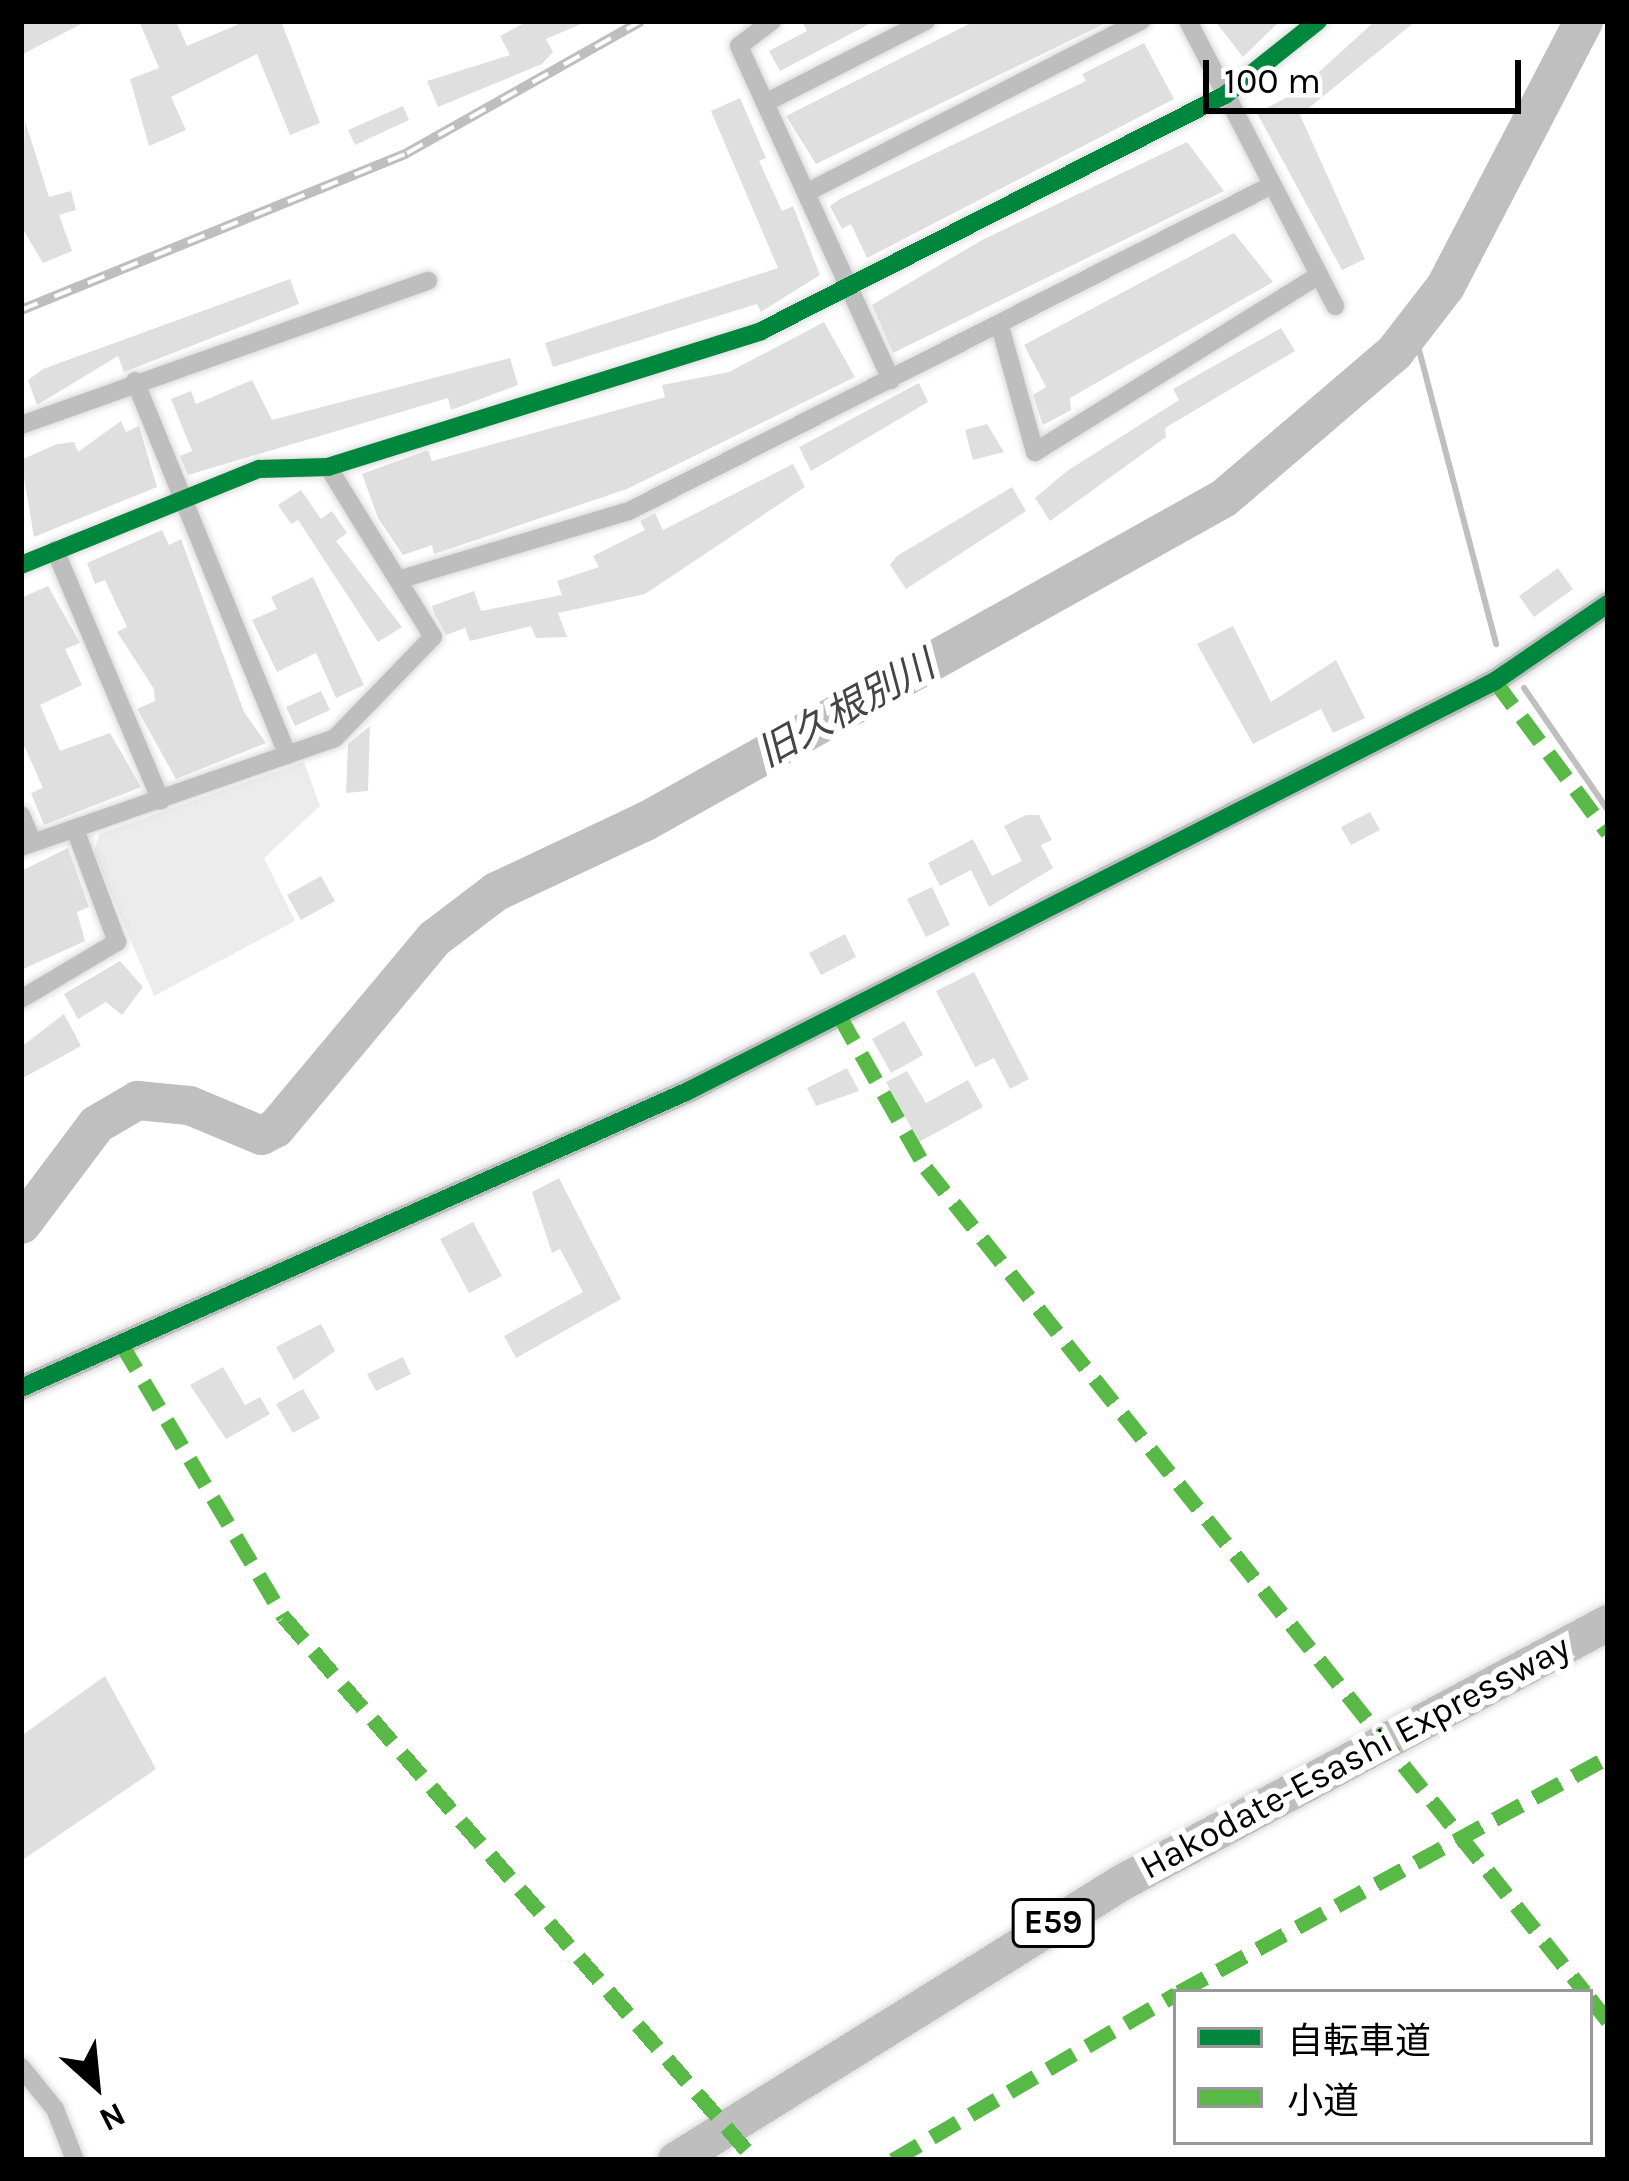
<!DOCTYPE html>
<meta charset="utf-8">
<style>
body{margin:0}
#map{position:relative;width:1629px;height:2181px;overflow:hidden;background:#fff;font-family:Karla,"Noto Sans JP",sans-serif}
div>[style]{position:absolute}
[style*='--x']{left:calc(var(--x)*1px);top:calc(var(--y)*1px);width:calc(var(--w)*1px);rotate:calc(var(--a)*1deg)}
.green>*{inset:0;background:#ececec}
.stream>*{height:6px;margin:-3px;padding:0 3px;transform-origin:3px;border-radius:3px;background:#bfbfbf}
.river>*{height:39px;margin:-19.5px;padding:0 19.5px;transform-origin:19.5px;border-radius:19.5px;background:#bfbfbf}
.building>*{inset:0;background:#dfdfdf}
.roads{filter:drop-shadow(0 0 3px #dbdbdb) drop-shadow(0 0 3px #dbdbdb)}
.minor>*{height:18px;margin:-9px;padding:0 9px;transform-origin:9px;border-radius:9px;background:#bebebe}
.tertiary>*{height:24px;margin:-12px;padding:0 12px;transform-origin:12px;border-radius:12px;background:#bebebe}
.motorway>*{height:36px;margin:-18px;padding:0 18px;transform-origin:18px;border-radius:18px;background:#bebebe}
.rail>*{height:10px;margin-top:-5px;transform-origin:0;background:repeating-linear-gradient(90deg,#fff 0 18px,#bebebe 0 36px);box-sizing:border-box;border-block:3px solid #bebebe}
.quiet>*{height:15px;margin-top:-7.5px;transform-origin:0;background:repeating-linear-gradient(90deg,#58b947 0 30px,transparent 0 45px)}
.cycleway>*{height:18px;margin:-9px;padding:0 9px;transform-origin:9px;border-radius:9px;background:#00873e}
span{translate:-50% -50%;white-space:nowrap;text-align:center;line-height:1.15;-webkit-text-stroke:12px #fff;paint-order:stroke}
.shield-label span{padding:3px 9px;background:#fff;border:3px solid;border-radius:9px;-webkit-text-stroke-width:0}
.shield-label{font-size:33px;color:#000;font-weight:700}
.street-label{font-size:36px;color:#000}
.water-label{font-size:39px;color:#444;font-style:italic}
.frame{position:absolute;inset:0;border:24px solid #000;pointer-events:none}
.legend{position:absolute;left:1173px;top:1989px;width:420px;height:156px;box-sizing:border-box;background:#fff;border:3px solid #999;margin:0;padding:15px 21px;list-style:none;font-size:36px;color:#000}
.legend li{display:flex;align-items:center;gap:24px;height:60px}
.legend b{width:60px;border:3px solid #999}
.north{position:absolute;left:36px;top:2025px;width:120px;height:120px;-webkit-text-stroke:9px #fff;paint-order:stroke;rotate:153deg;font-size:33px;font-weight:700;line-height:48px;text-align:center;color:#000}
.north::after{content:'';display:block;margin:auto;width:42px;height:54px;background:#000;clip-path:polygon(50% 0,100% 100%,50% 72%,0 100%)}
.scale{position:absolute;left:1203px;top:60px;width:318px;height:54px;box-sizing:border-box;border:6px solid #000;border-top:0;padding-left:15px;font-size:36px;line-height:42px;white-space:nowrap;color:#000;-webkit-text-stroke:9px #fff;paint-order:stroke}
</style>
<div id="map">
<div class="green">
<i style="clip-path:polygon(304px 762px,320px 806px,264px 858px,295px 921px,154px 996px,94px 852px,99px 834px)"></i>
</div>
<div class="stream">
<i style="--x:1413;--y:327;--w:328;--a:75.3"></i>
<i style="--x:1524;--y:688;--w:148;--a:55.5"></i>
</div>
<div class="river">
<i style="--x:21;--y:1224;--w:125;--a:-53.1"></i>
<i style="--x:96;--y:1124;--w:48;--a:-30.3"></i>
<i style="--x:137;--y:1100;--w:52;--a:5.5"></i>
<i style="--x:189;--y:1105;--w:78;--a:22.6"></i>
<i style="--x:261;--y:1135;--w:16;--a:-27"></i>
<i style="--x:275;--y:1128;--w:248;--a:-50.1"></i>
<i style="--x:434;--y:938;--w:78;--a:-37.2"></i>
<i style="--x:496;--y:891;--w:165;--a:-25.2"></i>
<i style="--x:645;--y:821;--w:662;--a:-29.2"></i>
<i style="--x:1223;--y:498;--w:225;--a:-40.5"></i>
<i style="--x:1394;--y:352;--w:83;--a:-52.3"></i>
<i style="--x:1445;--y:286;--w:299;--a:-62.5"></i>
</div>
<div class="building">
<i style="clip-path:polygon(21px 21px,82px 21px,83px 23px,21px 55px)"></i>
<i style="clip-path:polygon(139px 21px,176px 21px,187px 46px,246px 21px,281px 21px,320px 123px,290px 135px,257px 54px,171px 97px,186px 130px,149px 146px,130px 79px,159px 68px)"></i>
<i style="clip-path:polygon(528px 21px,588px 21px,546px 39px,553px 52px,542px 64px,438px 107px,427px 81px,510px 55px,500px 36px)"></i>
<i style="clip-path:polygon(802px 21px,875px 21px,780px 71px,769px 51px,807px 31px)"></i>
<i style="clip-path:polygon(975px 21px,1110px 21px,816px 164px,786px 116px)"></i>
<i style="clip-path:polygon(1215px 21px,1280px 21px,1243px 57px)"></i>
<i style="clip-path:polygon(1375px 21px,1416px 21px,1300px 115px,1365px 259px,1342px 270px,1257px 113px,1297px 92px)"></i>
<i style="clip-path:polygon(1144px 43px,1174px 99px,867px 258px,851px 224px,842px 229px,830px 206px,840px 199px,1086px 81px,1082px 74px)"></i>
<i style="clip-path:polygon(740px 98px,766px 158px,759px 161px,782px 211px,793px 206px,820px 275px,761px 312px,757px 304px,553px 367px,545px 343px,778px 268px,711px 111px)"></i>
<i style="clip-path:polygon(403px 106px,409px 120px,355px 145px,348px 130px)"></i>
<i style="clip-path:polygon(25px 121px,49px 197px,71px 191px,76px 210px,59px 215px,72px 251px,43px 263px,21px 226px)"></i>
<i style="clip-path:polygon(1187px 142px,1224px 191px,893px 353px,872px 305px,982px 240px)"></i>
<i style="clip-path:polygon(1234px 233px,1273px 282px,1070px 398px,1071px 410px,1043px 425px,1033px 395px,1046px 387px,1024px 345px)"></i>
<i style="clip-path:polygon(290px 279px,299px 304px,124px 372px,118px 356px,37px 405px,28px 380px,43px 369px)"></i>
<i style="clip-path:polygon(824px 322px,855px 377px,627px 489px,434px 554px,432px 545px,403px 555px,378px 518px,362px 474px,428px 450px,432px 461px,665px 397px,662px 385px,729px 372px)"></i>
<i style="clip-path:polygon(1281px 328px,1295px 351px,1165px 428px,1166px 437px,1050px 521px,1035px 498px,1067px 471px,1179px 400px,1173px 389px)"></i>
<i style="clip-path:polygon(510px 358px,518px 385px,451px 410px,448px 398px,188px 475px,180px 456px,192px 451px,171px 399px,191px 391px,196px 404px,252px 380px,272px 420px)"></i>
<i style="clip-path:polygon(919px 383px,928px 402px,811px 471px,799px 447px)"></i>
<i style="clip-path:polygon(121px 421px,126px 432px,139px 426px,157px 487px,34px 537px,21px 460px,57px 444px,74px 442px,78px 452px)"></i>
<i style="clip-path:polygon(987px 424px,1004px 452px,973px 460px,965px 430px)"></i>
<i style="clip-path:polygon(793px 464px,805px 487px,645px 594px,558px 613px,567px 637px,536px 638px,531px 626px,470px 641px,465px 628px,446px 635px,434px 613px,432px 606px,474px 591px,481px 611px,562px 595px,557px 581px,599px 567px,593px 556px,645px 530px,640px 521px,655px 513px,663px 530px)"></i>
<i style="clip-path:polygon(1012px 487px,1026px 511px,906px 589px,890px 565px,897px 556px)"></i>
<i style="clip-path:polygon(301px 490px,321px 519px,332px 511px,347px 533px,336px 541px,402px 627px,378px 642px,298px 520px,291px 524px,278px 505px)"></i>
<i style="clip-path:polygon(162px 530px,169px 545px,181px 539px,244px 712px,266px 743px,176px 779px,137px 709px,155px 701px,154px 689px,117px 632px,127px 627px,105px 580px,95px 584px,87px 563px)"></i>
<i style="clip-path:polygon(1558px 568px,1573px 589px,1534px 617px,1519px 596px)"></i>
<i style="clip-path:polygon(313px 577px,364px 685px,336px 698px,316px 653px,277px 672px,252px 620px,277px 609px,271px 597px)"></i>
<i style="clip-path:polygon(48px 586px,80px 643px,65px 649px,82px 685px,40px 705px,60px 751px,110px 733px,141px 787px,44px 825px,31px 793px,43px 788px,21px 739px,21px 598px)"></i>
<i style="clip-path:polygon(1233px 626px,1271px 702px,1336px 660px,1365px 718px,1333px 733px,1321px 709px,1253px 744px,1197px 644px)"></i>
<i style="clip-path:polygon(321px 691px,330px 710px,295px 726px,286px 707px)"></i>
<i style="clip-path:polygon(370px 726px,368px 791px,346px 793px,348px 744px)"></i>
<i style="clip-path:polygon(1370px 812px,1380px 830px,1351px 845px,1341px 827px)"></i>
<i style="clip-path:polygon(1026px 815px,1039px 815px,1052px 840px,1041px 845px,1053px 868px,989px 907px,971px 870px,940px 886px,928px 863px,973px 839px,992px 876px,1022px 861px,1004px 826px)"></i>
<i style="clip-path:polygon(68px 848px,89px 907px,77px 912px,85px 941px,21px 970px,21px 871px)"></i>
<i style="clip-path:polygon(321px 876px,335px 901px,301px 920px,287px 895px)"></i>
<i style="clip-path:polygon(932px 887px,950px 925px,926px 937px,907px 899px)"></i>
<i style="clip-path:polygon(845px 934px,856px 957px,821px 975px,809px 953px)"></i>
<i style="clip-path:polygon(120px 961px,143px 987px,122px 1015px,106px 1002px,78px 1019px,64px 994px)"></i>
<i style="clip-path:polygon(974px 972px,1029px 1079px,1010px 1089px,994px 1058px,975px 1067px,936px 991px)"></i>
<i style="clip-path:polygon(64px 1014px,81px 1046px,21px 1079px,21px 1047px)"></i>
<i style="clip-path:polygon(904px 1021px,923px 1055px,891px 1073px,872px 1039px)"></i>
<i style="clip-path:polygon(847px 1068px,859px 1091px,816px 1106px,807px 1088px)"></i>
<i style="clip-path:polygon(907px 1071px,926px 1103px,968px 1080px,983px 1107px,919px 1142px,886px 1082px)"></i>
<i style="clip-path:polygon(559px 1178px,621px 1299px,516px 1358px,504px 1336px,583px 1292px,560px 1249px,552px 1253px,532px 1192px)"></i>
<i style="clip-path:polygon(473px 1222px,502px 1276px,469px 1293px,440px 1239px)"></i>
<i style="clip-path:polygon(321px 1324px,335px 1351px,294px 1380px,276px 1347px)"></i>
<i style="clip-path:polygon(403px 1357px,411px 1374px,376px 1391px,367px 1374px)"></i>
<i style="clip-path:polygon(223px 1367px,245px 1405px,260px 1397px,270px 1414px,226px 1439px,190px 1385px)"></i>
<i style="clip-path:polygon(303px 1389px,320px 1418px,293px 1433px,276px 1404px)"></i>
<i style="clip-path:polygon(105px 1676px,156px 1769px,21px 1861px,21px 1736px)"></i>
</div>
<div class="roads">
<div class="minor">
<i style="--x:772;--y:21;--w:41;--a:142.9"></i>
<i style="--x:739;--y:46;--w:367;--a:65.5"></i>
<i style="--x:1188;--y:21;--w:321;--a:62.7"></i>
<i style="--x:765;--y:103;--w:181;--a:-27"></i>
<i style="--x:806;--y:193;--w:377;--a:-27.2"></i>
<i style="--x:1000;--y:326;--w:131;--a:74.5"></i>
<i style="--x:1035;--y:452;--w:335;--a:-31.9"></i>
<i style="--x:135;--y:381;--w:404;--a:67.8"></i>
<i style="--x:21;--y:425;--w:432;--a:-19.5"></i>
<i style="--x:55;--y:550;--w:272;--a:67.1"></i>
<i style="--x:21;--y:565;--w:257;--a:-22"></i>
<i style="--x:259;--y:469;--w:69;--a:-1.7"></i>
<i style="--x:328;--y:467;--w:454;--a:-17.4"></i>
<i style="--x:761;--y:331;--w:521;--a:-26.96"></i>
<i style="--x:1225;--y:95;--w:119;--a:-38.5"></i>
<i style="--x:401;--y:579;--w:238;--a:-16.6"></i>
<i style="--x:629;--y:511;--w:721;--a:-26.88"></i>
<i style="--x:21;--y:815;--w:30;--a:67"></i>
<i style="--x:21;--y:847;--w:332;--a:-19.1"></i>
<i style="--x:335;--y:738;--w:141;--a:-45.9"></i>
<i style="--x:433;--y:637;--w:200;--a:-121.7"></i>
<i style="--x:21;--y:999;--w:112;--a:-30.7"></i>
<i style="--x:117;--y:942;--w:121;--a:-110.4"></i>
<i style="--x:21;--y:2067;--w:54;--a:51"></i>
<i style="--x:55;--y:2109;--w:55;--a:68.6"></i>
</div>
<div class="tertiary">
<i style="--x:21;--y:1388;--w:730;--a:-24"></i>
<i style="--x:688;--y:1091;--w:905;--a:-26.93"></i>
<i style="--x:1495;--y:681;--w:137;--a:-34.3"></i>
</div>
<div class="motorway">
<i style="--x:676;--y:2160;--w:526;--a:-31.88"></i>
<i style="--x:1123;--y:1882;--w:550;--a:-28.1"></i>
</div>
</div>
<div class="rail">
<i style="--x:21;--y:310;--w:417;--a:-22.1"></i>
<i style="--x:407;--y:153;--w:269;--a:-29.4"></i>
</div>
<div class="quiet">
<i style="--x:1495;--y:681;--w:189;--a:53.4"></i>
<i style="--x:839;--y:1015;--w:176;--a:60.4"></i>
<i style="--x:926;--y:1168;--w:1055;--a:51.35"></i>
<i style="--x:121;--y:1343;--w:319;--a:59.3"></i>
<i style="--x:284;--y:1617;--w:719;--a:49.06"></i>
<i style="--x:1179;--y:1992;--w:489;--a:-28.7"></i>
<i style="--x:1590;--y:1998;--w:29;--a:52"></i>
<i style="--x:893;--y:2160;--w:328;--a:-30.4"></i>
</div>
<div class="cycleway">
<i style="--x:21;--y:565;--w:257;--a:-22"></i>
<i style="--x:259;--y:469;--w:69;--a:-1.7"></i>
<i style="--x:328;--y:467;--w:454;--a:-17.4"></i>
<i style="--x:761;--y:331;--w:521;--a:-26.96"></i>
<i style="--x:1225;--y:95;--w:119;--a:-38.5"></i>
<i style="--x:21;--y:1388;--w:730;--a:-24"></i>
<i style="--x:688;--y:1091;--w:905;--a:-26.93"></i>
<i style="--x:1495;--y:681;--w:137;--a:-34.3"></i>
</div>
<div class="shield-label">
<span style="left:1053px;top:1923px">E59</span>
</div>
<div class="street-label">
<span style="left:1355px;top:1757px;rotate:-28deg">Hakodate-Esashi Expressway</span>
</div>
<div class="water-label">
<span style="left:846px;top:709px;rotate:-29deg">旧久根別川</span>
</div>
<div class="frame"></div>
<ul class="legend">
<li><b style="height:15px;background:#00873e"></b>自転車道</li>
<li><b style="height:15px;background:#58b947"></b>小道</li>
</ul>
<div class="north">N</div>
<div class="scale">100 m</div>
</div>
